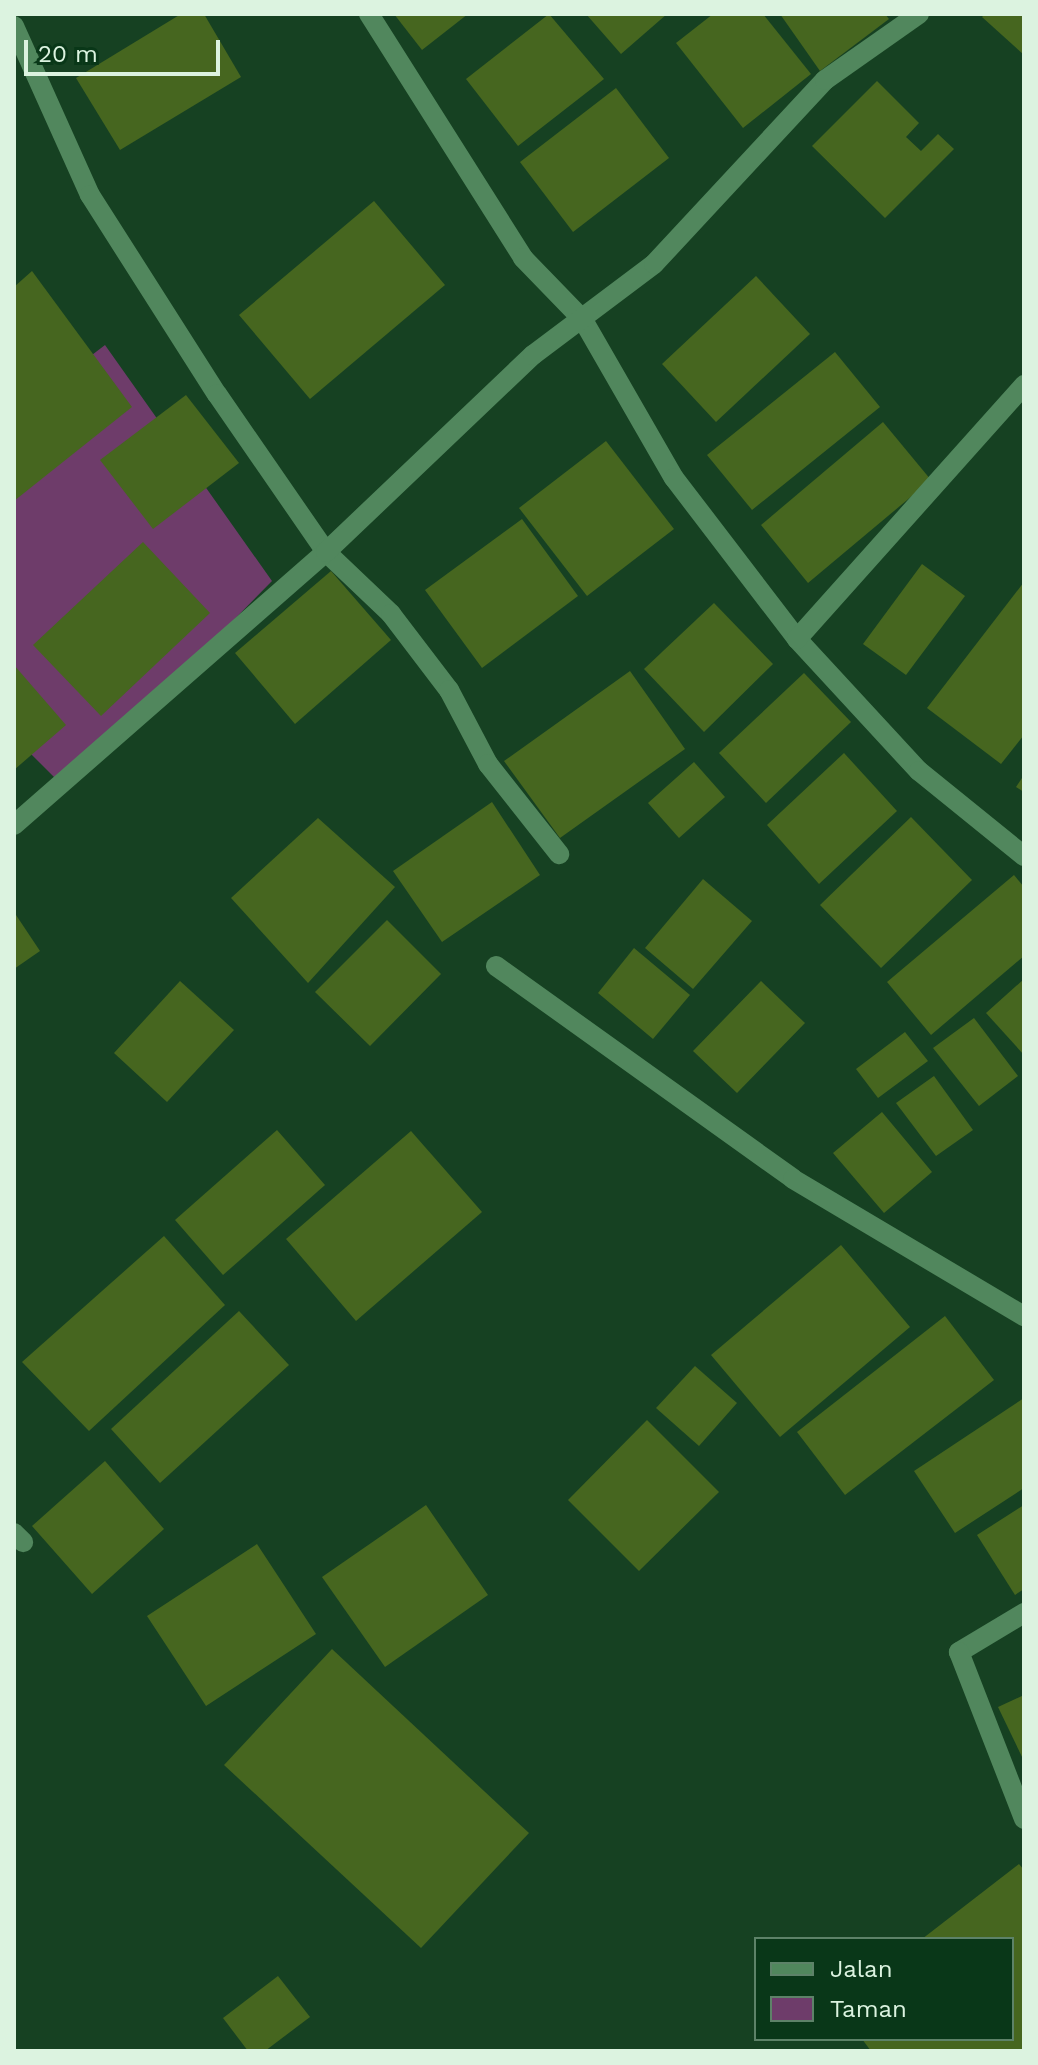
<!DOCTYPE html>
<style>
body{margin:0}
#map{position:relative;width:1038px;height:2065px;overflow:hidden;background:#164122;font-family:"Work Sans",sans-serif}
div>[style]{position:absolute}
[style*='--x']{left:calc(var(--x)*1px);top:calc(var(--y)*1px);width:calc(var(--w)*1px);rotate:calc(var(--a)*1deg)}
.green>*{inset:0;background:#6e3c6a}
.building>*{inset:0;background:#46661f}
.minor>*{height:20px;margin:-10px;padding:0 10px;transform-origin:10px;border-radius:10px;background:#51875d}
span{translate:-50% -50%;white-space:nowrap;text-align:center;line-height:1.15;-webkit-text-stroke:6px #093718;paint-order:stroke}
.frame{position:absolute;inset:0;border:16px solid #dcf3e0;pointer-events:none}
.legend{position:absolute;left:754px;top:1937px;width:260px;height:104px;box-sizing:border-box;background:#093718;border:2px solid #5d8268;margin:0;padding:10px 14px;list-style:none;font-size:24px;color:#dcf3e0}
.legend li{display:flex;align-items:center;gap:16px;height:40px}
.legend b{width:40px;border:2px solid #5d8268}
.scale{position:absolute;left:24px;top:40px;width:196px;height:36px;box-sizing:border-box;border:4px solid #dcf3e0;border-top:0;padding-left:10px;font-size:24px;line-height:28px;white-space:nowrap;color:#dcf3e0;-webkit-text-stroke:6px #093718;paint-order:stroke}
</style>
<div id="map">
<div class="green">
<i style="clip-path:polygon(105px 345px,272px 581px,67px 790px,29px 752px,14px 763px,14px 377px,37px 397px)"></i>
</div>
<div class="building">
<i style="clip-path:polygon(181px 14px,204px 14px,241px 77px,120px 150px,76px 78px)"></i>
<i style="clip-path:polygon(394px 14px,468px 14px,422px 50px)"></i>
<i style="clip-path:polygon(549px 14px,604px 79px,518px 146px,466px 79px)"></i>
<i style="clip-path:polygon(586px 14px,667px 14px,621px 54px)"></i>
<i style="clip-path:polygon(713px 14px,763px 14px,811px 74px,743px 128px,676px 43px)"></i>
<i style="clip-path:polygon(780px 14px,885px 14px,889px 19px,820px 71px)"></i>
<i style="clip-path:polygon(985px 14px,1024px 14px,1024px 55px,982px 17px)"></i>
<i style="clip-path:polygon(877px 81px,919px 123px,906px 137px,921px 151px,938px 134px,954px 149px,885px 218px,812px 146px)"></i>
<i style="clip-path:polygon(616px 88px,669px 158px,573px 232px,520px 162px)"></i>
<i style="clip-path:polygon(374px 201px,445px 285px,310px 399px,239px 315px)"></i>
<i style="clip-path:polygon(32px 271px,132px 407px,14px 501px,14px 287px)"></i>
<i style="clip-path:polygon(756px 276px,810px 334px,716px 422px,662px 364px)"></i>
<i style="clip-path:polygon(835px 352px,880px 407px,752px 510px,707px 455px)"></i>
<i style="clip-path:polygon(186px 395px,239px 463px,153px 529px,100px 460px)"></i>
<i style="clip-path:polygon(883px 422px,931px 480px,808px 583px,761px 525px)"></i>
<i style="clip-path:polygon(606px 441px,674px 529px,587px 596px,519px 508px)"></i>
<i style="clip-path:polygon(522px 519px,578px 596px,482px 668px,425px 590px)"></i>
<i style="clip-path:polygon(143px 542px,210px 613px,101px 716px,33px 645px)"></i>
<i style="clip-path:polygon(922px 564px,965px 596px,906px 675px,863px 644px)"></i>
<i style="clip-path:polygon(331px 571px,391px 640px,295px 724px,235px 653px)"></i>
<i style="clip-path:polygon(1024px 582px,1024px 735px,1001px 764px,927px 708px)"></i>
<i style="clip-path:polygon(714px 603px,773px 664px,704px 732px,644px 669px)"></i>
<i style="clip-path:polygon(14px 665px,66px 725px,14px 770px)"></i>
<i style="clip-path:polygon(630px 671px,685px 749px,560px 838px,504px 761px)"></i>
<i style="clip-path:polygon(804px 673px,851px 722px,766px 803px,719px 753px)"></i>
<i style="clip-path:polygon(844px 753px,897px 811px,819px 884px,767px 825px)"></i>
<i style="clip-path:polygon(694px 762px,725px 797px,679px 838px,648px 803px)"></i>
<i style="clip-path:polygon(1024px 775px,1024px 792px,1016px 787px)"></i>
<i style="clip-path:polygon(492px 802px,540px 875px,442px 942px,393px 871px)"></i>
<i style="clip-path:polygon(911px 817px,972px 880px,881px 968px,820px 905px)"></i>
<i style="clip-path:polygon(318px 818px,395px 887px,308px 983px,231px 898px)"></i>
<i style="clip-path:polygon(1014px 875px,1024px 887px,1024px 956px,931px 1035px,887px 982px)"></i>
<i style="clip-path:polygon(703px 879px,752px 921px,693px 989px,645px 948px)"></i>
<i style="clip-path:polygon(14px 912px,40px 951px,14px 969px)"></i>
<i style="clip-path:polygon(387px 920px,441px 974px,370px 1046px,315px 992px)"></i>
<i style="clip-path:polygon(634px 948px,690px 995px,653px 1039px,598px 993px)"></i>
<i style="clip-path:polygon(1024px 979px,1024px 1055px,986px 1013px)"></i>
<i style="clip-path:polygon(180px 981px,234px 1030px,167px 1102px,114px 1053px)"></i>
<i style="clip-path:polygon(761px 981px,805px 1023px,737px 1093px,693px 1051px)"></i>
<i style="clip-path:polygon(974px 1018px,1018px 1076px,979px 1106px,933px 1048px)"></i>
<i style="clip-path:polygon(905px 1032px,928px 1061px,878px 1098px,856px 1069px)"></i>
<i style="clip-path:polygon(934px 1076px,973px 1130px,936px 1156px,896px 1103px)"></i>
<i style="clip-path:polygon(882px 1112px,932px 1172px,884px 1213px,833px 1153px)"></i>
<i style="clip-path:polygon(277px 1130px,325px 1185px,223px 1275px,175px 1220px)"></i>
<i style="clip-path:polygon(411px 1131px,482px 1212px,356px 1321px,286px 1239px)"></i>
<i style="clip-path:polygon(164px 1236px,225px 1305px,89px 1431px,22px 1362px)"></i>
<i style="clip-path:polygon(841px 1245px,910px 1327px,780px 1437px,711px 1355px)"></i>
<i style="clip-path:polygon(239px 1311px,289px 1365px,160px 1483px,111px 1429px)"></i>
<i style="clip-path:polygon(945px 1316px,994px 1380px,845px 1495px,797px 1432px)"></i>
<i style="clip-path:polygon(695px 1366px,737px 1403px,699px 1446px,656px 1408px)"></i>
<i style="clip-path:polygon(1024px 1398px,1024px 1488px,955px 1533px,914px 1471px)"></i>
<i style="clip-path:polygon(647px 1420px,719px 1492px,639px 1571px,568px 1500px)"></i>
<i style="clip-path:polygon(105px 1461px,164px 1529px,92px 1594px,32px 1526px)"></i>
<i style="clip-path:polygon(426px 1505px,488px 1595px,385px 1667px,322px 1577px)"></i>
<i style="clip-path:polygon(1024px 1505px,1024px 1589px,1015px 1595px,977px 1535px)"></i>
<i style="clip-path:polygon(257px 1544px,316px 1634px,206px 1706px,147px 1616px)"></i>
<i style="clip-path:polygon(332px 1649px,529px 1833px,421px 1948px,224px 1765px)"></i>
<i style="clip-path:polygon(1024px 1695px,1024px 1761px,998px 1707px)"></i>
<i style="clip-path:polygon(1019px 1864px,1024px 1870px,1024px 2051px,871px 2051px,862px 2039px,1012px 2039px,1012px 1939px,922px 1939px)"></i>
<i style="clip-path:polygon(278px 1976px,310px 2017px,265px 2051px,248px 2051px,223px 2018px)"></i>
</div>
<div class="minor">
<i style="--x:369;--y:14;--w:289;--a:57.7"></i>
<i style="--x:523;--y:258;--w:86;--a:45.9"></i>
<i style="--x:583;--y:320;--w:182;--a:60.1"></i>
<i style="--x:674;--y:478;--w:203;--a:52.6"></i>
<i style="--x:797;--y:639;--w:180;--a:47.3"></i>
<i style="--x:919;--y:771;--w:135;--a:39"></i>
<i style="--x:14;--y:26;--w:185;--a:65.8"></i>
<i style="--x:90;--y:195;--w:236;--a:57.5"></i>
<i style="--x:217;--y:394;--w:192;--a:55.4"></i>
<i style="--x:326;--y:552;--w:90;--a:43.6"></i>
<i style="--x:391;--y:614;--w:96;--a:52.7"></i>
<i style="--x:449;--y:690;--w:84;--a:62.2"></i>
<i style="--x:488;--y:764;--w:115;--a:51.7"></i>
<i style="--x:797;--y:639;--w:341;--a:-48.2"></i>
<i style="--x:14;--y:825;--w:415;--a:-41.2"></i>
<i style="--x:326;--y:552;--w:286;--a:-43.6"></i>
<i style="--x:533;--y:355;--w:151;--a:-36.9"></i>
<i style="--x:654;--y:264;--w:251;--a:-47.1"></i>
<i style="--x:825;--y:80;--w:115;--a:-35.1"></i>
<i style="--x:496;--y:966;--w:365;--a:35.6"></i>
<i style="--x:793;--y:1179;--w:269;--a:30.7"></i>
<i style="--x:14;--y:1533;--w:13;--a:45"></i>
<i style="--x:1024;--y:1613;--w:76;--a:149"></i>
<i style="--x:959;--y:1652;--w:179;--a:68.7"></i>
</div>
<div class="frame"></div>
<ul class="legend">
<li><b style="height:10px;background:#51875d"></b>Jalan</li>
<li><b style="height:22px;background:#6e3c6a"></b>Taman</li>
</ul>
<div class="scale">20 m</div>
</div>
